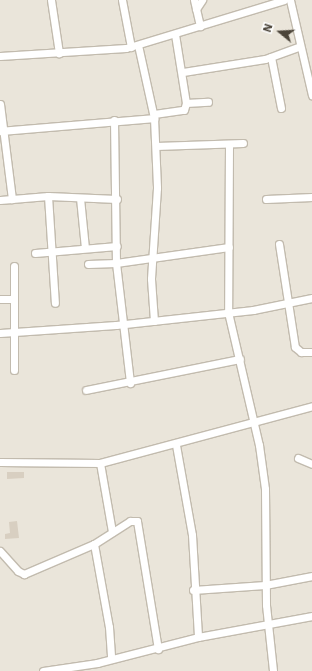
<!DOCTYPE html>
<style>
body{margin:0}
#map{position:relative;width:312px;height:671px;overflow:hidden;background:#f6f3ec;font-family:"Work Sans",sans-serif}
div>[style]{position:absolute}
.residential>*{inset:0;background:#eae5da;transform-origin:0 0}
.building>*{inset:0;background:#d8cfc1}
.roads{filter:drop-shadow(1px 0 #c2bbae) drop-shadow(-1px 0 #c2bbae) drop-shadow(0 1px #c2bbae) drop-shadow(0 -1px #c2bbae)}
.street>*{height:7px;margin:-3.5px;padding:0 3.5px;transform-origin:3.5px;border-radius:3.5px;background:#fff}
span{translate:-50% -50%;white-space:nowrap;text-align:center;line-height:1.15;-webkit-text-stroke:3px #fff;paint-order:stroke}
.north{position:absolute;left:260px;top:12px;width:40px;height:40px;-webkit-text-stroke:3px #fff;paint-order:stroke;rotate:288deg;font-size:11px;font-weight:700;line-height:16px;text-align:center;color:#4b4439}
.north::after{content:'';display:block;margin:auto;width:14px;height:18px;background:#4b4439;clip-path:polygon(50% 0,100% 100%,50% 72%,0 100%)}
</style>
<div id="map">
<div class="residential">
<i style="left:0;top:0;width:312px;height:671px"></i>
</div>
<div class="building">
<i style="clip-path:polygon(7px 472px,24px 472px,24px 478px,7px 479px)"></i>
<i style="clip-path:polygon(17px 521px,19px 538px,5px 539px,5px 534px,10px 533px,9px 522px)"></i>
</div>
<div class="roads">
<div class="street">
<i style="left:51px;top:0;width:54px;rotate:81.4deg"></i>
<i style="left:122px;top:0;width:48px;rotate:79.2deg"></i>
<i style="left:194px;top:0;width:27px;rotate:77deg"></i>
<i style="left:290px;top:0;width:98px;rotate:77deg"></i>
<i style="left:196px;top:9px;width:11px;rotate:-56deg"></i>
<i style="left:138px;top:45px;width:75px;rotate:77.6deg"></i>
<i style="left:154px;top:118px;width:70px;rotate:87.5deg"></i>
<i style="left:157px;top:188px;width:91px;rotate:93.8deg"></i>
<i style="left:151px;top:279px;width:42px;rotate:85.9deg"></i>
<i style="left:0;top:56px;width:126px;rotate:-3.6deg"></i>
<i style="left:126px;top:48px;width:165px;rotate:-16.9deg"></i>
<i style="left:271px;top:57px;width:52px;rotate:78.9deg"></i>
<i style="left:183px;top:72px;width:83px;rotate:-9deg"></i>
<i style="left:265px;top:59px;width:37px;rotate:-20deg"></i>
<i style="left:186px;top:103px;width:22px;rotate:-3deg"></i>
<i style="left:0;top:104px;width:96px;rotate:82.8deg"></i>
<i style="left:154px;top:114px;width:30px;rotate:-8deg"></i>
<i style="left:184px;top:110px;width:7px;rotate:-74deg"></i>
<i style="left:186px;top:103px;width:70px;rotate:-99.1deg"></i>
<i style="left:114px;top:120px;width:143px;rotate:89.2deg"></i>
<i style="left:116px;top:263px;width:121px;rotate:83.3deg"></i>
<i style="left:0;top:131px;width:155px;rotate:-4.8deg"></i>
<i style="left:229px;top:145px;width:167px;rotate:90.3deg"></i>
<i style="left:228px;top:312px;width:137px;rotate:76.9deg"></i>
<i style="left:259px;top:445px;width:44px;rotate:82.2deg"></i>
<i style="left:265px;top:489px;width:116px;rotate:89.5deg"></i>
<i style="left:266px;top:605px;width:66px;rotate:83.9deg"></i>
<i style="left:156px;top:146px;width:87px;rotate:-2deg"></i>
<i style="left:48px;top:196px;width:107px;rotate:86.3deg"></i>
<i style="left:80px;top:198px;width:50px;rotate:84.3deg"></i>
<i style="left:266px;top:199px;width:46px;rotate:-2.5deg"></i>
<i style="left:0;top:200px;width:48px;rotate:-4.8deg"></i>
<i style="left:48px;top:196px;width:69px;rotate:2.5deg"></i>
<i style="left:279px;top:244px;width:104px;rotate:81.2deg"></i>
<i style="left:295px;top:347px;width:8px;rotate:40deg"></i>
<i style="left:301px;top:352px;width:11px"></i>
<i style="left:35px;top:253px;width:82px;rotate:-4.9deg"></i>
<i style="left:88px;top:264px;width:28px;rotate:-2deg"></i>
<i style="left:116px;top:263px;width:114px;rotate:-8.1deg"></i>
<i style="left:14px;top:266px;width:104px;rotate:90deg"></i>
<i style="left:0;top:299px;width:13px"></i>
<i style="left:0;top:333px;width:116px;rotate:-3.9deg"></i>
<i style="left:116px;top:325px;width:138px;rotate:-6.2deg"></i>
<i style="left:253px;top:310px;width:60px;rotate:-11.5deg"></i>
<i style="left:86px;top:390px;width:157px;rotate:-11.4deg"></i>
<i style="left:176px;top:445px;width:91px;rotate:79.9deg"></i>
<i style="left:192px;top:535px;width:102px;rotate:86.6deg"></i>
<i style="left:298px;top:458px;width:15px;rotate:23deg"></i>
<i style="left:0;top:462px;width:100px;rotate:0.6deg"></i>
<i style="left:100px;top:463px;width:220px;rotate:-15deg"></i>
<i style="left:100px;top:463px;width:70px;rotate:80.1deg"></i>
<i style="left:94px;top:544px;width:84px;rotate:79.8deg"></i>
<i style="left:109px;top:627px;width:32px;rotate:86deg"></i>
<i style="left:0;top:551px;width:27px;rotate:48deg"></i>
<i style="left:18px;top:571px;width:7px;rotate:27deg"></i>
<i style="left:24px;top:574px;width:76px;rotate:-23.2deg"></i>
<i style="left:94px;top:544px;width:43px;rotate:-32.6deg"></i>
<i style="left:130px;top:521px;width:7px"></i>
<i style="left:137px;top:521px;width:130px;rotate:80.7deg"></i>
<i style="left:193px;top:590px;width:72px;rotate:-4deg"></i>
<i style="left:265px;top:585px;width:48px;rotate:-10.8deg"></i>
<i style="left:43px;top:671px;width:55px;rotate:-8.4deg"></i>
<i style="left:97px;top:663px;width:104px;rotate:-14.4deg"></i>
<i style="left:198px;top:637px;width:116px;rotate:-10.4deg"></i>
</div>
</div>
<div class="north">N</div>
</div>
